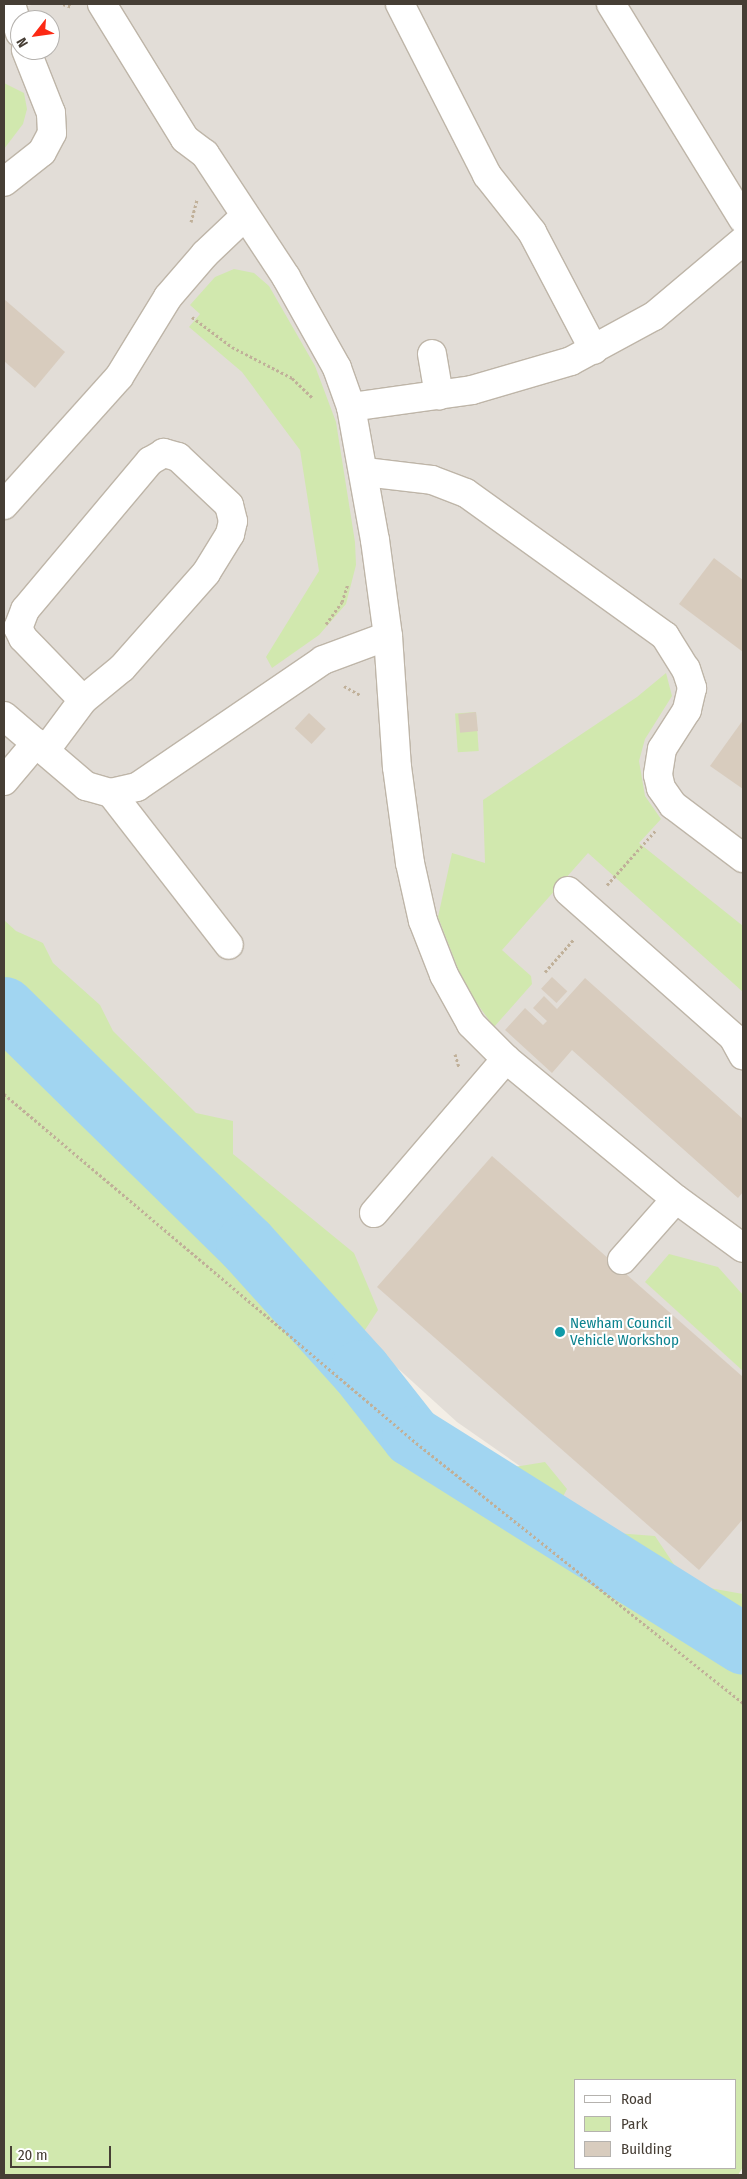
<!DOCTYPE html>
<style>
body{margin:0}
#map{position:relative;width:747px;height:2179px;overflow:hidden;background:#f3eee6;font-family:"Fira Sans Condensed",sans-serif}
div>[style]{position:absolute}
.industrial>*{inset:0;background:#e2ddd7}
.green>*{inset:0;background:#d1e8ae;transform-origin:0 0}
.river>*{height:61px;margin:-30.5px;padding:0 30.5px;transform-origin:30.5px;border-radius:30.5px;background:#a1d5f1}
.building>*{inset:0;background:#d8ccbe;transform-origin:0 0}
.path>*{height:3px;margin-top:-1.5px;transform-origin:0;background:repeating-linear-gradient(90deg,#c0b099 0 2.5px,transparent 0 5px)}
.roads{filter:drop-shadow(1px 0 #beb5a8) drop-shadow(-1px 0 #beb5a8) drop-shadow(0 1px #beb5a8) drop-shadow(0 -1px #beb5a8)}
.minor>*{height:28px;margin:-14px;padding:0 14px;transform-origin:14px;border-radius:14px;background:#fff}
.dots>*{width:14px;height:14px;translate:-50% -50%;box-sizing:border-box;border:2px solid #fff;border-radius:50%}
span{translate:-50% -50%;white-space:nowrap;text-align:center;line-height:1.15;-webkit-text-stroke:4px #fff;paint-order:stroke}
.culture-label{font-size:15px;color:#0d838f}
.left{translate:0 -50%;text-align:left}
.frame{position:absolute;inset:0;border:5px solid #463e35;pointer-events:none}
.legend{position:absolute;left:574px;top:2079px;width:162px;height:90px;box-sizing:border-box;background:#fff;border:1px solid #b5b2ae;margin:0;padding:6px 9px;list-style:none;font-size:15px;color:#463e35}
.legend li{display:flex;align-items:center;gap:10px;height:25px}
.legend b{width:25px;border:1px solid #b5b2ae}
.north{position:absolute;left:10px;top:10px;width:50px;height:50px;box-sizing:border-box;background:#fff;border:1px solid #b5b2ae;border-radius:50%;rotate:240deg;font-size:14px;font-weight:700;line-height:20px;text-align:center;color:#463e35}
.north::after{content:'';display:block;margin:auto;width:18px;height:22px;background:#fc2914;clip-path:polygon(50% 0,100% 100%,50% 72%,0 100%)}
.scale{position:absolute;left:10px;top:2146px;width:101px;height:22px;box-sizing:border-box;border:2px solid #463e35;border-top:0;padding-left:6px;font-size:15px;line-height:18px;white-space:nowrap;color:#463e35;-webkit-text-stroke:4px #fff;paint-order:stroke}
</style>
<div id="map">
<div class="industrial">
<i style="clip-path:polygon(evenodd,35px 4px,743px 4px,743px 1622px,457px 1422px,4px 1011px,4px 13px,35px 4px,20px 20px,50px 20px,50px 50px,20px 50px,20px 20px)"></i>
</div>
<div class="green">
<i style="clip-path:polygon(4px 83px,24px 93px,27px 109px,23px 124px,4px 149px)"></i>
<i style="clip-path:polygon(234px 269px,254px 273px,269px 286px,315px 366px,336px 422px,355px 542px,356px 565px,346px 604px,319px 635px,272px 668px,266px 657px,319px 571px,300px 450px,242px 372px,189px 327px,200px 314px,190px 305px,215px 277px)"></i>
<i style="clip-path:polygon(666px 673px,672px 696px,645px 739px,639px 761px,645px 796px,661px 819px,639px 843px,743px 926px,743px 992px,588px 853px,502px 950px,531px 976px,532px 984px,494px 1027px,465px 987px,438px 917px,452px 853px,485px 863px,483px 800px,637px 697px)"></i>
<i style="left:476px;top:712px;width:39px;height:21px;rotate:86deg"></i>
<i style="clip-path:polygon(evenodd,4px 920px,16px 931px,43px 943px,53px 963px,100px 1005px,113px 1031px,196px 1113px,233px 1121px,233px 1154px,354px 1253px,378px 1310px,361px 1336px,403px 1397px,495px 1470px,545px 1462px,567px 1489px,557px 1508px,602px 1532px,655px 1536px,687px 1584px,743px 1594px,743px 2167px,738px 2175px,4px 2175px,4px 920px,736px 2080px,736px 2168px,576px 2168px,576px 2080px,736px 2080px)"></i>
<i style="clip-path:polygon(669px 1254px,718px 1267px,743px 1295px,743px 1371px,645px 1282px)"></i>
</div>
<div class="river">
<i style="left:4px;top:1007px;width:339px;rotate:44.4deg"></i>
<i style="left:246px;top:1244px;width:170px;rotate:47.9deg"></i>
<i style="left:360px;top:1370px;width:84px;rotate:51.8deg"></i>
<i style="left:412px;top:1436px;width:391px;rotate:32.1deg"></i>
</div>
<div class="building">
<i style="clip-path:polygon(4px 299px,65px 352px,35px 388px,4px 361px)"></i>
<i style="clip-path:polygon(714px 558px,743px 580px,743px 652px,679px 604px)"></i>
<i style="left:476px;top:712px;width:19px;height:18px;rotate:84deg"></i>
<i style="left:309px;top:713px;width:23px;height:21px;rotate:43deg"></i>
<i style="clip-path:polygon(743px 720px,743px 789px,710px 766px)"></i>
<i style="left:552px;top:977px;width:21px;height:16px;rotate:43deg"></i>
<i style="clip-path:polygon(585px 978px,743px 1119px,743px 1192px,738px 1198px,572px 1050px,552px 1073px,505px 1030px,525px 1008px,543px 1025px,547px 1021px,533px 1008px,544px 996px,557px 1009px)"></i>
<i style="clip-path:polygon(492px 1156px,743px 1377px,743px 1519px,699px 1570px,377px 1287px)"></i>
</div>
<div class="path">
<i style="left:63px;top:4px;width:9px;rotate:18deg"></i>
<i style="left:191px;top:222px;width:24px;rotate:-75deg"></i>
<i style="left:192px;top:317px;width:50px;rotate:36.9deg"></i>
<i style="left:232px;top:347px;width:68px;rotate:27.3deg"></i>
<i style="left:292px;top:378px;width:29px;rotate:44deg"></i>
<i style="left:326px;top:624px;width:27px;rotate:-54deg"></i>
<i style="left:342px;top:602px;width:19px;rotate:-72deg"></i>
<i style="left:344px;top:686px;width:18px;rotate:29deg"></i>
<i style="left:607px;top:885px;width:74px;rotate:-48.3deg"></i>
<i style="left:545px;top:972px;width:44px;rotate:-48.7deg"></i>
<i style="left:455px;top:1054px;width:14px;rotate:73deg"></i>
<i style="left:4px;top:1094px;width:545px;rotate:40.24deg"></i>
<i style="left:420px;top:1446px;width:413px;rotate:38.5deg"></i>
</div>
<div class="roads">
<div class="minor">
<i style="left:11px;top:4px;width:30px;rotate:73deg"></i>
<i style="left:102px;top:4px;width:158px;rotate:58.4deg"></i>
<i style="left:185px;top:139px;width:25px;rotate:37deg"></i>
<i style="left:205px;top:154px;width:147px;rotate:56.6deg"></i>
<i style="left:286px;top:277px;width:104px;rotate:60.7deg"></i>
<i style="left:337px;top:368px;width:41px;rotate:70.3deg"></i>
<i style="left:351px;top:407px;width:135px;rotate:79.8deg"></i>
<i style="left:375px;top:540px;width:97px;rotate:82.3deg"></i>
<i style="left:388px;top:636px;width:131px;rotate:86.1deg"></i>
<i style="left:397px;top:767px;width:97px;rotate:82.3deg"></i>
<i style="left:410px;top:863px;width:59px;rotate:77.4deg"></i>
<i style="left:423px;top:921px;width:58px;rotate:68.7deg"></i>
<i style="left:444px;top:975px;width:56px;rotate:61.1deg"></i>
<i style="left:471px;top:1024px;width:49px;rotate:45deg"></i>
<i style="left:506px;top:1059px;width:220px;rotate:39.5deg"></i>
<i style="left:676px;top:1199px;width:83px;rotate:36.2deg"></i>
<i style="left:400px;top:4px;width:192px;rotate:63deg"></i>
<i style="left:487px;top:175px;width:73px;rotate:51.7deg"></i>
<i style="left:532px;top:232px;width:133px;rotate:62.3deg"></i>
<i style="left:611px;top:4px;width:252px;rotate:58.5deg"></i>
<i style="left:4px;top:182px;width:48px;rotate:-38.3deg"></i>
<i style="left:42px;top:152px;width:21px;rotate:-62deg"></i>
<i style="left:52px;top:133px;width:20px;rotate:-93deg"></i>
<i style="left:51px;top:113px;width:68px;rotate:-111.6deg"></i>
<i style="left:432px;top:354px;width:42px;rotate:80.3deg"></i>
<i style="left:351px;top:407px;width:122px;rotate:-8deg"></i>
<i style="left:472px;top:390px;width:103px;rotate:-16.3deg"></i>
<i style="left:571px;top:361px;width:94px;rotate:-28.5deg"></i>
<i style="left:654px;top:316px;width:116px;rotate:-40.1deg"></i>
<i style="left:365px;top:472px;width:67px;rotate:6.8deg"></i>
<i style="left:432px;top:480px;width:36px;rotate:21deg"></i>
<i style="left:466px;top:493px;width:245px;rotate:35.7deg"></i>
<i style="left:665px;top:636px;width:39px;rotate:58deg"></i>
<i style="left:686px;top:669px;width:20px;rotate:72deg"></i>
<i style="left:692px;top:688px;width:23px;rotate:103deg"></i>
<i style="left:687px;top:710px;width:46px;rotate:122.7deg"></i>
<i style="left:662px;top:749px;width:26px;rotate:99deg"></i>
<i style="left:658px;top:775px;width:13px;rotate:77deg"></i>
<i style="left:661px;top:788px;width:21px;rotate:55deg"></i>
<i style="left:673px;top:805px;width:88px;rotate:37.1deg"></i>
<i style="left:4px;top:505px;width:172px;rotate:-48.1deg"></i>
<i style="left:119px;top:377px;width:94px;rotate:-58.5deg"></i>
<i style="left:168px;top:297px;width:57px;rotate:-49.3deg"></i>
<i style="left:205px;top:254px;width:55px;rotate:-43.5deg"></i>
<i style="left:4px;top:716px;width:108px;rotate:40.5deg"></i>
<i style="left:86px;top:786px;width:26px;rotate:16deg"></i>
<i style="left:111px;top:793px;width:27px;rotate:-13deg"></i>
<i style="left:137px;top:787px;width:225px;rotate:-34.3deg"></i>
<i style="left:323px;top:660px;width:69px;rotate:-20.3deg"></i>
<i style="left:45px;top:751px;width:64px;rotate:-53.3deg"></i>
<i style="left:83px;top:700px;width:50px;rotate:-39.4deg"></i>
<i style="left:122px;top:668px;width:127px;rotate:-48.5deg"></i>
<i style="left:206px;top:573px;width:46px;rotate:-58.4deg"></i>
<i style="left:230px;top:534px;width:13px;rotate:-77deg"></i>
<i style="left:233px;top:521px;width:16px;rotate:-104deg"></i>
<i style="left:229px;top:505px;width:70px;rotate:-136.7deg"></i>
<i style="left:178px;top:457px;width:15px;rotate:-164deg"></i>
<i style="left:164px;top:453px;width:16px;rotate:150deg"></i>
<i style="left:150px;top:461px;width:194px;rotate:130deg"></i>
<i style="left:25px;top:610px;width:19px;rotate:111deg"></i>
<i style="left:18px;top:628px;width:11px;rotate:63deg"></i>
<i style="left:23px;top:638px;width:86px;rotate:45.9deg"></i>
<i style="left:4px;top:781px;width:50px;rotate:-49.9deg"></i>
<i style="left:111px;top:793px;width:192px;rotate:52.2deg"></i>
<i style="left:568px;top:891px;width:220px;rotate:41.5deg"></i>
<i style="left:733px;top:1037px;width:21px;rotate:61deg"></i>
<i style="left:374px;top:1213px;width:203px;rotate:-49.4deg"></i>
<i style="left:622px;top:1260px;width:81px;rotate:-48.5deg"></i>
</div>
</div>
<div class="dots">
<i style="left:560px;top:1332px;background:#0f9aa8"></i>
</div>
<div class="culture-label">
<span class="left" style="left:570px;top:1332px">Newham Council<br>Vehicle Workshop</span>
</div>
<div class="frame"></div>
<ul class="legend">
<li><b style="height:6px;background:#fff"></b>Road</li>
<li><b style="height:14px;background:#d1e8ae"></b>Park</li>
<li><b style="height:14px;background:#d8ccbe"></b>Building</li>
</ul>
<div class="north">N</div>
<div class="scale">20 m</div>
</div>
